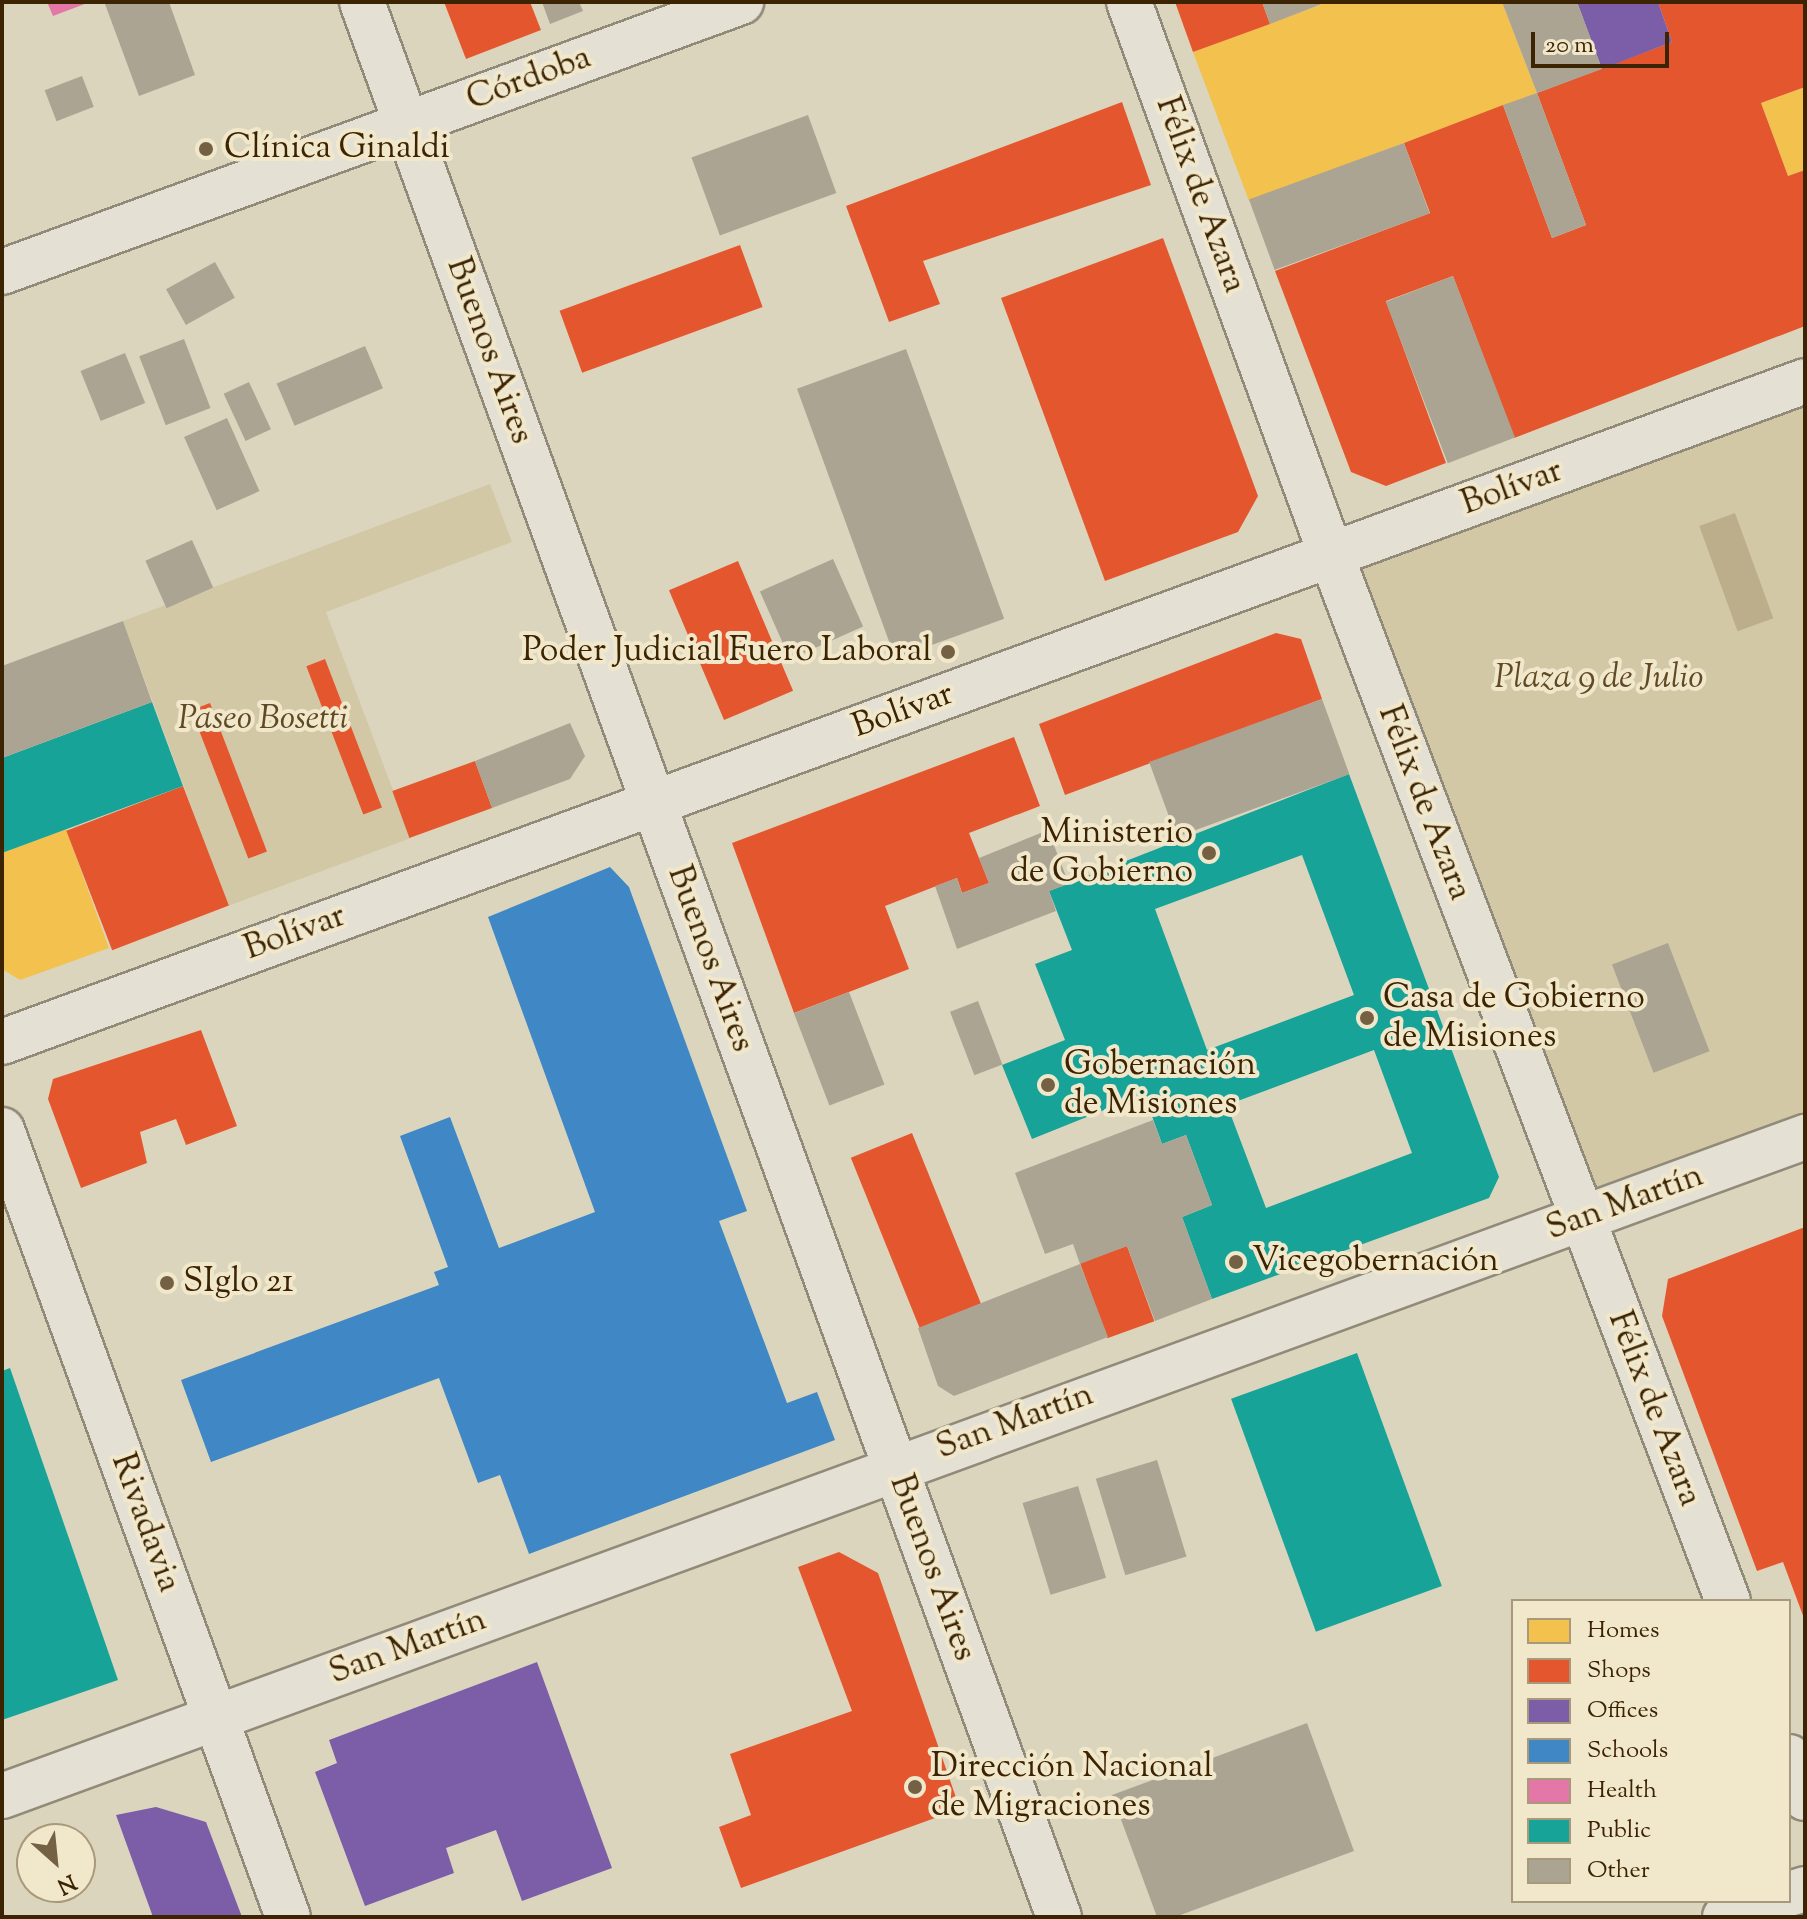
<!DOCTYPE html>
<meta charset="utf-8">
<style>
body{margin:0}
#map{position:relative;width:1807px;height:1919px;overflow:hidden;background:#dcd5bd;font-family:"Sorts Mill Goudy",serif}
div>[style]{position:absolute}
.green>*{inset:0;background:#d3c8a5}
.water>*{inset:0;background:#bcae8b;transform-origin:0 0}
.homes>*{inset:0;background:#f2c14e}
.shops>*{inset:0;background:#e4572e;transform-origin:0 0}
.offices>*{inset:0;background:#7b5ea7}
.schools>*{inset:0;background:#3f88c5}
.health>*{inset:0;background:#e377a8}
.public>*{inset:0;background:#17a398;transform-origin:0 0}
.building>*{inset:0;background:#aba492;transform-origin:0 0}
.roads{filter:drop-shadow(2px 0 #918a79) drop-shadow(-2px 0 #918a79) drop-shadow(0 2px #918a79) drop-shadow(0 -2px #918a79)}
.minor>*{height:44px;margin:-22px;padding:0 22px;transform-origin:22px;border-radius:22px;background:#e4e0d4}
.dots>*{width:22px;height:22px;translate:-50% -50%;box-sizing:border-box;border:4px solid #f1e8cc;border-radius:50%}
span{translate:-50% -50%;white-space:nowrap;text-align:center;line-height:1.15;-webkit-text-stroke:8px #f1e8cc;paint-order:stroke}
.street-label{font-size:34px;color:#3c2302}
.poi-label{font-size:34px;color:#3c2302}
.left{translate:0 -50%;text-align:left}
.right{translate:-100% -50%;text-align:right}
.park-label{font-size:34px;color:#604a26;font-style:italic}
.frame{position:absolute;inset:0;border:4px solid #3c2302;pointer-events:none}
.legend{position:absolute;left:1511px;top:1599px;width:280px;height:304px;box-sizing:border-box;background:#f1e8cc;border:2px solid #a9997b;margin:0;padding:10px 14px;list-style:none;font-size:24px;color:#3c2302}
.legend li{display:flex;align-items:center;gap:16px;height:40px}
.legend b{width:40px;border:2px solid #a9997b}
.north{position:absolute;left:16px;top:1823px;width:80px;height:80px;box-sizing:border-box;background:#f1e8cc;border:2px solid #a9997b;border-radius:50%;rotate:153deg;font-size:22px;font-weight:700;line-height:32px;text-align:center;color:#3c2302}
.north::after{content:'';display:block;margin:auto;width:28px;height:36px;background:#746143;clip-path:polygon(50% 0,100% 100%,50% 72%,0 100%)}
.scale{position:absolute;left:1531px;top:32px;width:138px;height:36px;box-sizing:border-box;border:4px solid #3c2302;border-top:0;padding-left:10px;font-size:24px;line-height:28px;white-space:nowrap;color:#3c2302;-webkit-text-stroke:6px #f1e8cc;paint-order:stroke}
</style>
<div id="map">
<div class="green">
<i style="clip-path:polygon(1805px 383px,1805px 1131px,1580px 1214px,1335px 556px)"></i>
<i style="clip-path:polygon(490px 484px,512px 542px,326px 612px,411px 838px,228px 906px,123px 621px)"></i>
</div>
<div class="water">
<i style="left:1735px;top:513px;width:112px;height:38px;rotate:70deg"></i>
</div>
<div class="homes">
<i style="clip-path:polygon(1328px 2px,1502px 2px,1537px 93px,1249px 201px,1193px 52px)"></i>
<i style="clip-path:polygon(1805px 87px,1805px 170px,1788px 176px,1761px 103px)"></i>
<i style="clip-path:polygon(66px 829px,109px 948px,20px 980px,2px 969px,2px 853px)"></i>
</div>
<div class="shops">
<i style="clip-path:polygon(444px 2px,530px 2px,541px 30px,466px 59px)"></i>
<i style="clip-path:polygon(1175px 2px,1262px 2px,1270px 24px,1193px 52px)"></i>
<i style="clip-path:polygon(1658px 2px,1805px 2px,1805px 87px,1761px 103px,1788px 176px,1805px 170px,1805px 326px,1514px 438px,1453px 276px,1386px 301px,1446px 463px,1386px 486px,1351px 472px,1275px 271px,1430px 213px,1404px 143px,1503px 105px,1552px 238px,1586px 225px,1537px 93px,1672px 42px)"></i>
<i style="clip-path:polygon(1122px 102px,1151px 185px,923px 261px,940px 304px,889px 322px,846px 206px)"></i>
<i style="clip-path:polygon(1163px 238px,1258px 496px,1238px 532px,1105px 581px,1001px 298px)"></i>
<i style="left:740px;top:245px;width:66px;height:192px;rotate:70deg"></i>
<i style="left:738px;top:561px;width:141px;height:75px;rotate:67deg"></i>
<i style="clip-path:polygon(1276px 633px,1301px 639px,1322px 699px,1065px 795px,1039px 724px)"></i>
<i style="left:325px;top:659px;width:159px;height:20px;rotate:69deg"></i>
<i style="left:210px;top:703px;width:159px;height:20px;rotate:69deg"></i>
<i style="clip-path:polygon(1014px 737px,1040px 806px,969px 833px,989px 883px,962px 893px,957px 878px,885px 906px,909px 969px,794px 1013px,732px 843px)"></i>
<i style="left:475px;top:761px;width:50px;height:88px;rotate:70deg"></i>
<i style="left:183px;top:786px;width:128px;height:125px;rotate:69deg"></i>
<i style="clip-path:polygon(201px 1030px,237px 1126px,186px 1145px,176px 1119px,140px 1132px,147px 1163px,81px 1188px,48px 1099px,53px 1079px)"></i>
<i style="left:912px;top:1133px;width:184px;height:66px;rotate:68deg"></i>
<i style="clip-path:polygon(1805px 1227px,1805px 1621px,1783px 1562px,1757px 1571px,1662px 1316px,1668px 1279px)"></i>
<i style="left:1127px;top:1246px;width:80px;height:50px;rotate:70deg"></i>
<i style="clip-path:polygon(839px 1552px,878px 1573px,960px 1809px,741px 1888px,719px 1827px,751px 1815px,730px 1754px,852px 1711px,798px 1567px)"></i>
</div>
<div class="offices">
<i style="clip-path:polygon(1577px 2px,1658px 2px,1672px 42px,1602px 69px)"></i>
<i style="clip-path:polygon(537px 1662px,612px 1868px,522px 1901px,496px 1830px,446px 1848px,454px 1873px,365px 1906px,315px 1772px,337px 1763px,329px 1740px)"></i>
<i style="clip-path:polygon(156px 1807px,206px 1822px,242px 1917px,153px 1917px,116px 1815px)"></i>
</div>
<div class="schools">
<i style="clip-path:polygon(610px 867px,629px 887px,747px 1211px,719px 1221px,787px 1403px,817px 1392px,835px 1440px,529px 1554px,500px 1475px,478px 1483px,439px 1378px,211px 1462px,181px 1380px,439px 1285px,434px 1272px,448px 1267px,400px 1136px,450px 1117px,499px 1248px,595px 1212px,488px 917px)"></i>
</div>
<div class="health">
<i style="clip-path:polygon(47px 2px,90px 2px,53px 16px)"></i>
</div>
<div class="public">
<i style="clip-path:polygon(152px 702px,183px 786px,2px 853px,2px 758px)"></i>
<i style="clip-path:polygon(evenodd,1349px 774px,1499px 1177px,1489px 1198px,1212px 1299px,1182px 1217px,1212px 1205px,1186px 1135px,1162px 1144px,1144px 1094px,1032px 1139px,1002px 1065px,1065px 1040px,1035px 964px,1072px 950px,1049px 891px,1349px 774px,1302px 855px,1354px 995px,1207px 1050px,1155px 909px,1302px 855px,1349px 774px,1374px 1050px,1412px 1153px,1266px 1208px,1227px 1105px,1374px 1050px)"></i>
<i style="left:1357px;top:1353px;width:248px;height:134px;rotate:70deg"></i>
<i style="clip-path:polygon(10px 1368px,118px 1680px,2px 1720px,2px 1371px)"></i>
</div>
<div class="building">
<i style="clip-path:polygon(169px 2px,195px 75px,139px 96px,105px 4px)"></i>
<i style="clip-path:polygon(542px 2px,579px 2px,583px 11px,550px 24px)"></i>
<i style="clip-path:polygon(1262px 2px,1327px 2px,1270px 24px)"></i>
<i style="clip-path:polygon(1502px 2px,1577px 2px,1602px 69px,1537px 93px,1586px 225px,1552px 238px,1503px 105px,1537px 93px)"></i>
<i style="left:82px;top:76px;width:33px;height:40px;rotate:69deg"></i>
<i style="left:808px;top:115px;width:83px;height:124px;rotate:70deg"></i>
<i style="left:1404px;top:143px;width:75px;height:165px;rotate:70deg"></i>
<i style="left:215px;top:262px;width:41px;height:56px;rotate:61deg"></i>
<i style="left:1453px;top:276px;width:173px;height:72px;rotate:69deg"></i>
<i style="left:184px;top:339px;width:74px;height:48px;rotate:69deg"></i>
<i style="left:365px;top:346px;width:46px;height:96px;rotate:67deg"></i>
<i style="left:906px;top:349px;width:287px;height:116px;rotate:70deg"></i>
<i style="left:125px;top:353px;width:54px;height:48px;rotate:68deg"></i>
<i style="left:249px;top:382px;width:52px;height:28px;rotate:65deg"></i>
<i style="left:227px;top:418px;width:80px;height:47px;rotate:66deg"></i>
<i style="left:192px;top:540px;width:52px;height:51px;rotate:66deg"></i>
<i style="left:833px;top:559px;width:74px;height:80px;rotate:66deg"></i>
<i style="clip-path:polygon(123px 621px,152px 702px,2px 758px,2px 666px)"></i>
<i style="left:1322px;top:699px;width:80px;height:184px;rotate:70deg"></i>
<i style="clip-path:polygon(570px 723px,585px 756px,570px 779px,492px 808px,475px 761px)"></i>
<i style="clip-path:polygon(1048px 830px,1069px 884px,1049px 891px,1056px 911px,957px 949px,935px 886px,957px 878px,962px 893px,989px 883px,979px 858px)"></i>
<i style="left:1668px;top:943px;width:116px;height:60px;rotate:69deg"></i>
<i style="left:849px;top:992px;width:99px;height:59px;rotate:69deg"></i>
<i style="left:978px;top:1001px;width:68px;height:30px;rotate:69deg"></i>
<i style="clip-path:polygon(1153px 1120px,1162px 1144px,1186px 1135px,1212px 1205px,1182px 1217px,1212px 1299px,1155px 1321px,1127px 1246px,1080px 1264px,1073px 1244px,1045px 1254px,1015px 1173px)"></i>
<i style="clip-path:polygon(1080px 1264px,1108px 1337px,954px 1396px,938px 1386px,918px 1328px)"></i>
<i style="left:1157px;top:1460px;width:101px;height:64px;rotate:73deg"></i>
<i style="left:1078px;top:1486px;width:96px;height:58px;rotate:73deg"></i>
<i style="clip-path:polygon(1307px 1723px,1354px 1851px,1175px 1917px,1157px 1917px,1112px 1795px)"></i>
</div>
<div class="roads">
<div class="minor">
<i style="left:362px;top:2px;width:2038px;rotate:70deg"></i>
<i style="left:1129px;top:2px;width:589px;rotate:69.93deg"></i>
<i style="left:1331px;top:555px;width:1119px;rotate:69.22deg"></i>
<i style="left:2px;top:272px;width:787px;rotate:-20.07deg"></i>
<i style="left:2px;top:1042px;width:1920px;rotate:-20.13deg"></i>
<i style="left:2px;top:1130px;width:837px;rotate:70.03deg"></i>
<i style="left:1789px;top:1757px;width:44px;rotate:68.7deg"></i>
<i style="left:2px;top:1796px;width:1920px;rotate:-20.08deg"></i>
<i style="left:1789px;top:1894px;width:17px;rotate:-17deg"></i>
<i style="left:1725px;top:1917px;width:48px;rotate:-19.6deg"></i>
</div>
</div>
<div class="dots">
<i style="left:206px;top:149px;background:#746143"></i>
<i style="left:948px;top:652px;background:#746143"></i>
<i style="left:1209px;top:853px;background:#746143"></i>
<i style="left:1367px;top:1018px;background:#746143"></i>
<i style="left:1048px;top:1085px;background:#746143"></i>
<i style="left:1236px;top:1262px;background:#746143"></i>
<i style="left:167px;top:1283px;background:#746143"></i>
<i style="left:915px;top:1787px;background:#746143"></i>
</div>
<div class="street-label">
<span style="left:529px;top:79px;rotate:-20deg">Córdoba</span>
<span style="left:1200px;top:195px;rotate:70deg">Félix de Azara</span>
<span style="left:489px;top:351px;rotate:70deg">Buenos Aires</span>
<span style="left:1512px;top:488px;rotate:-20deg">Bolívar</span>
<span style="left:903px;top:711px;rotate:-20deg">Bolívar</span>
<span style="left:1424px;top:803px;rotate:69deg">Félix de Azara</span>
<span style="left:295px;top:933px;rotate:-20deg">Bolívar</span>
<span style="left:710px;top:959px;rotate:70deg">Buenos Aires</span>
<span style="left:1625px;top:1203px;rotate:-20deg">San Martín</span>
<span style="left:1654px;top:1409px;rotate:69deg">Félix de Azara</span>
<span style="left:1015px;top:1422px;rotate:-20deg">San Martín</span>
<span style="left:145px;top:1523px;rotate:70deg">Rivadavia</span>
<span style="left:932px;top:1568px;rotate:70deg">Buenos Aires</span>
<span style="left:408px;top:1647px;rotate:-20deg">San Martín</span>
</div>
<div class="poi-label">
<span class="left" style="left:224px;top:149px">Clínica Ginaldi</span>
<span class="right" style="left:932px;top:652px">Poder Judicial Fuero Laboral</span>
<span class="right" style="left:1193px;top:853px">Ministerio<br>de Gobierno</span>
<span class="left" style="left:1383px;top:1018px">Casa de Gobierno<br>de Misiones</span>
<span class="left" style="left:1064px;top:1085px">Gobernación<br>de Misiones</span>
<span class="left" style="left:1252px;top:1262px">Vicegobernación</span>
<span class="left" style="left:183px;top:1283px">SIglo 21</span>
<span class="left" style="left:931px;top:1787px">Dirección Nacional<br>de Migraciones</span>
</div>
<div class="park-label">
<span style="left:1599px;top:679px">Plaza 9 de Julio</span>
<span style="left:263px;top:720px">Paseo Bosetti</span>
</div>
<div class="frame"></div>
<ul class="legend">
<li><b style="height:22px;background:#f2c14e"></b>Homes</li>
<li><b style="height:22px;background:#e4572e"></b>Shops</li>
<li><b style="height:22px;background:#7b5ea7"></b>Offices</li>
<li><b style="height:22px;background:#3f88c5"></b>Schools</li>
<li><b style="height:22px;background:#e377a8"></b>Health</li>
<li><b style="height:22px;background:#17a398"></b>Public</li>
<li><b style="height:22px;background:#aba492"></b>Other</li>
</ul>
<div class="north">N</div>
<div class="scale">20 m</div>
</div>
